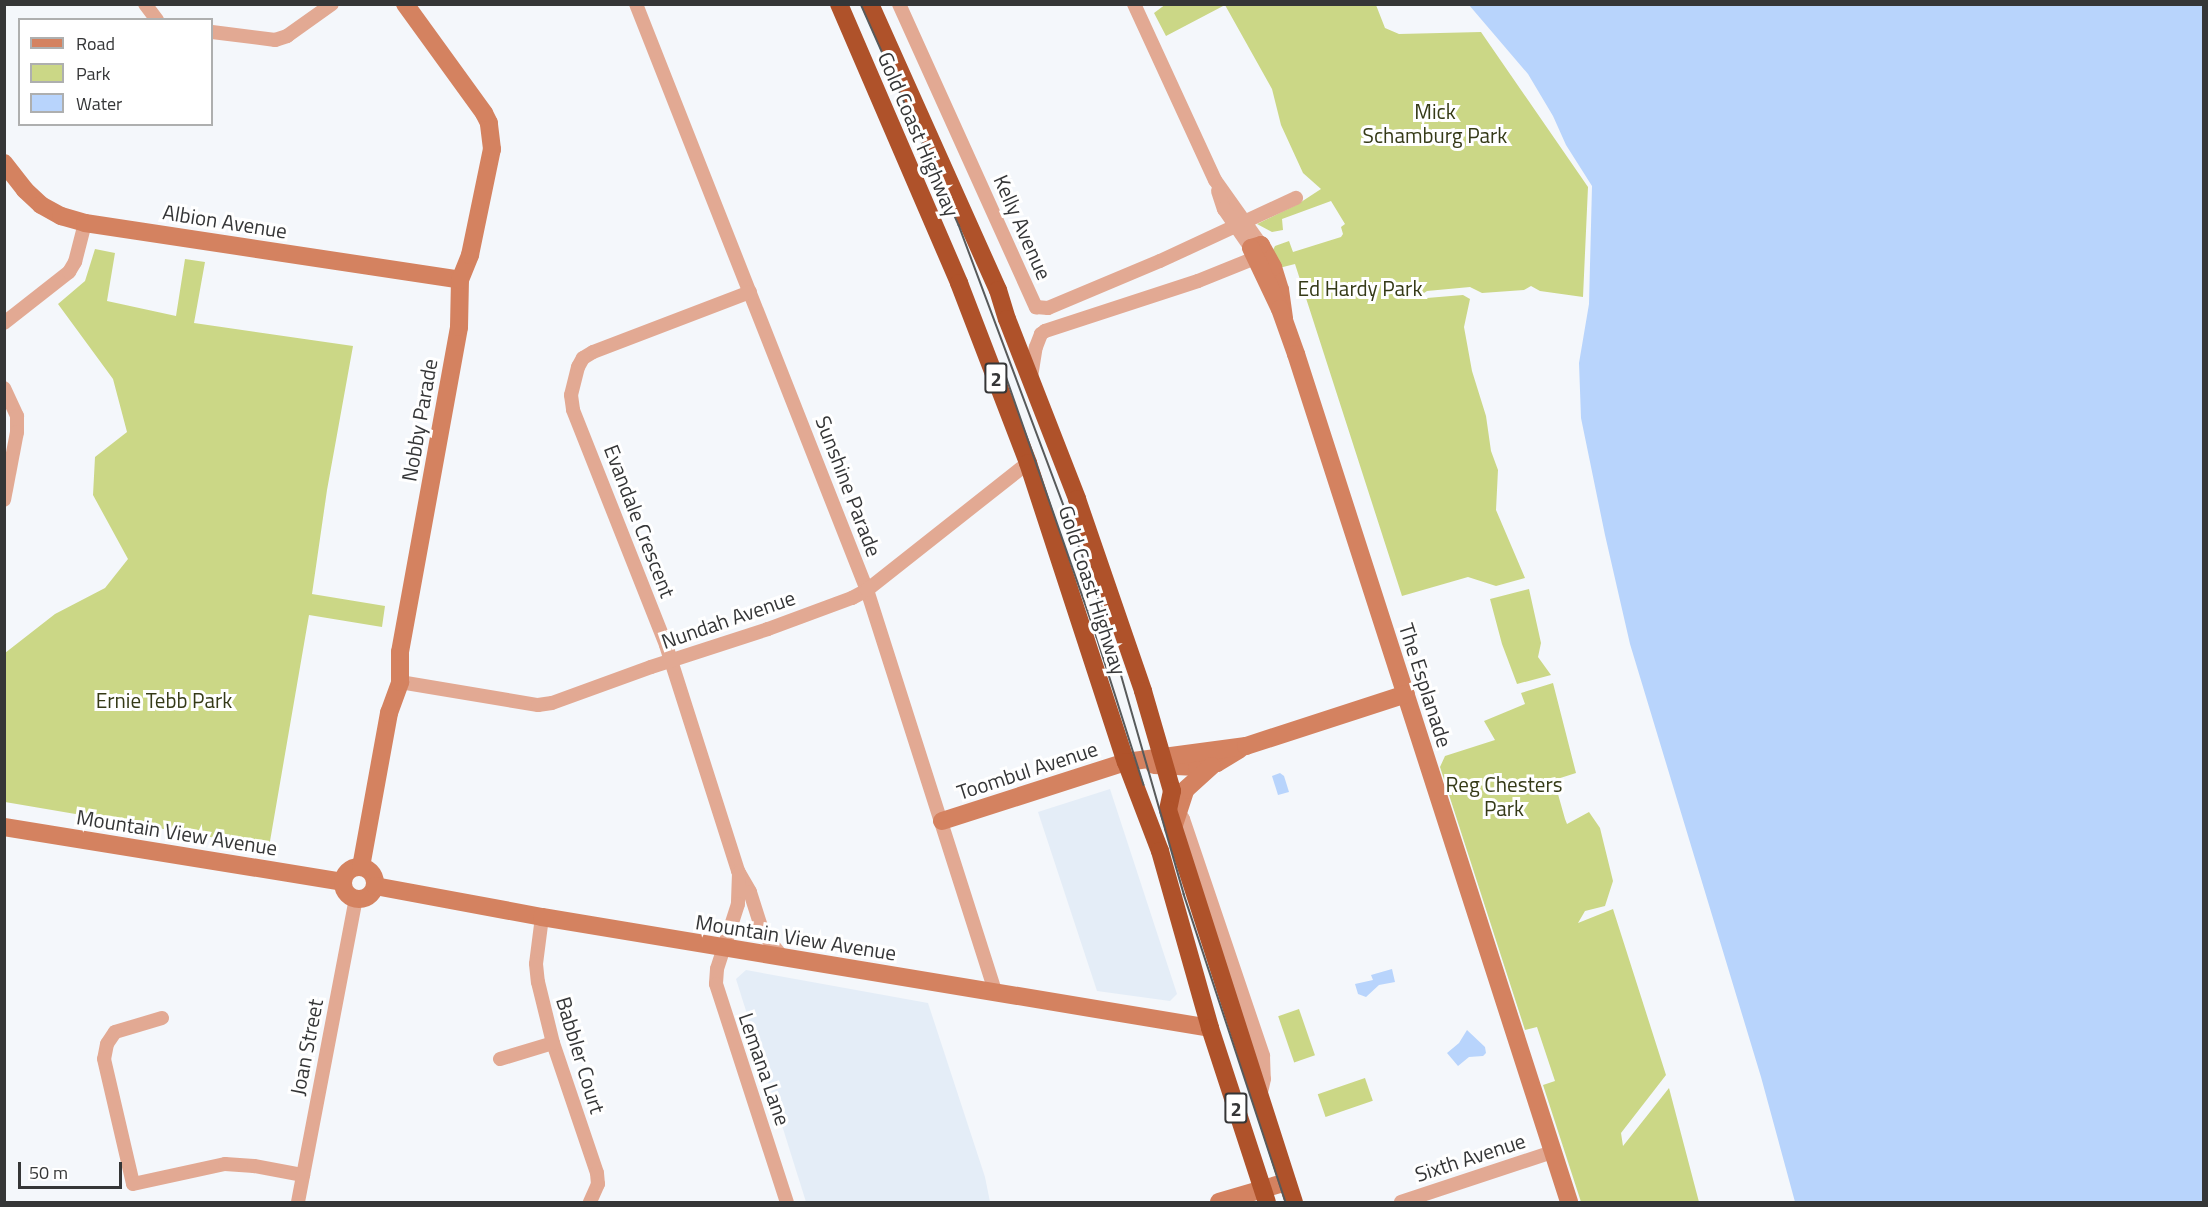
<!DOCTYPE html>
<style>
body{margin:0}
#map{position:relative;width:2208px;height:1207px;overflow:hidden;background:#f4f7fb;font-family:"Titillium Web",sans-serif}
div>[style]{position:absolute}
.built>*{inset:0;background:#e4edf7}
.green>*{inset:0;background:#cbd786;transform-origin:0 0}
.water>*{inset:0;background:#b8d4fc}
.street>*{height:14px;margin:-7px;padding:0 7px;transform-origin:7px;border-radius:7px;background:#e2a993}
.secondary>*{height:18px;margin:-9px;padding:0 9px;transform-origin:9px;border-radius:9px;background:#d48260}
.secondary>.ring{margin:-9px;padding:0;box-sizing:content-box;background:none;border:18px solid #d48260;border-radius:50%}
.highway>*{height:18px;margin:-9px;padding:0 9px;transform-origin:9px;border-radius:9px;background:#af522a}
.tram>*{height:1.5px;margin:-0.75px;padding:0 0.75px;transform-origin:0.75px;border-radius:0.75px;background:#585a5b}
span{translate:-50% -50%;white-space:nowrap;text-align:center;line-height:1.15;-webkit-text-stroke:6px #fff;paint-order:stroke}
.shield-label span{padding:2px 4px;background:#fff;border:2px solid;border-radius:4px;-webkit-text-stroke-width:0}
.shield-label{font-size:20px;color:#353637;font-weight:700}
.park-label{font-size:21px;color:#353a17}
.street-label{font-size:21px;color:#353637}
.frame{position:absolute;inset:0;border:6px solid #353637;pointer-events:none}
.legend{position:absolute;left:18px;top:18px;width:195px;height:108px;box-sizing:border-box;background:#fff;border:2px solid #aeafaf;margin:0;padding:8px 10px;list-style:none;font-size:18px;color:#353637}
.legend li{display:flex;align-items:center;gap:12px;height:30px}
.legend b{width:30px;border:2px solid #aeafaf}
.scale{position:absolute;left:18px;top:1162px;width:104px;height:27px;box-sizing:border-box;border:3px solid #353637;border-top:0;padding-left:8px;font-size:18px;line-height:21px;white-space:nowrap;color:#353637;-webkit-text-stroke:4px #fff;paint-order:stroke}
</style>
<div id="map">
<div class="built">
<i style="clip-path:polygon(1110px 789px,1177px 994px,1170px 1001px,1097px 991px,1038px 812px)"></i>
<i style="clip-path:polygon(746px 970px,928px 1003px,985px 1177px,990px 1202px,806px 1202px,736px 979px)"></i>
</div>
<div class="green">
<i style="clip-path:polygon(1166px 4px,1376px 5px,1385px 28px,1399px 34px,1481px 32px,1588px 187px,1583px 297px,1540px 291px,1531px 286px,1524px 290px,1482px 293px,1470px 287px,1427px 291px,1415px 299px,1463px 295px,1470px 299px,1464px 327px,1472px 371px,1486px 416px,1491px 451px,1498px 470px,1496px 510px,1525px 578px,1496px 586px,1468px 577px,1402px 596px,1295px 264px,1279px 268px,1273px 250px,1275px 246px,1289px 241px,1293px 252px,1341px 237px,1343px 234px,1341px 227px,1345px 224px,1331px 201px,1282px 219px,1283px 230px,1272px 232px,1257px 224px,1298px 204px,1321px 189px,1303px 173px,1281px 125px,1272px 89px,1225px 5px,1166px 36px,1154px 13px)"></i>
<i style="clip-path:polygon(95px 249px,115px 253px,107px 301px,176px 316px,185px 259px,205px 262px,194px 323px,353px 346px,327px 490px,312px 594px,385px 606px,382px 627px,309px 615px,269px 847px,5px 802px,5px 653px,55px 614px,105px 588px,128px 559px,93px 495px,95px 457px,127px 432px,113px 379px,58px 304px,85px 281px)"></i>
<i style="clip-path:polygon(1529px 589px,1541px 643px,1538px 657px,1551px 675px,1517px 684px,1502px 644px,1490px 599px)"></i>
<i style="clip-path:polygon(1553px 683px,1576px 773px,1554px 780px,1565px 819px,1567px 824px,1589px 812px,1600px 828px,1613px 881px,1605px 906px,1585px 911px,1578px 923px,1613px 909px,1666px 1075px,1621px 1133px,1623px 1146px,1669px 1088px,1699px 1202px,1581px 1202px,1543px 1085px,1555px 1081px,1537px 1027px,1525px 1030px,1440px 767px,1445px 756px,1495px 740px,1484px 721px,1525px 704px,1521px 693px)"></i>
<i style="left:1299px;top:1009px;width:49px;height:22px;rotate:71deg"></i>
<i style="left:1365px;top:1078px;width:24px;height:50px;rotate:71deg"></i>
</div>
<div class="water">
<i style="clip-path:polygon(1469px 5px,2203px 5px,2203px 1202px,1795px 1202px,1761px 1077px,1630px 644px,1605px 535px,1581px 418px,1579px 363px,1589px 304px,1592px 186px,1566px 145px,1553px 116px,1528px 74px)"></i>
<i style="clip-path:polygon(1280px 773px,1284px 776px,1289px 792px,1278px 795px,1272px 776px)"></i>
<i style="clip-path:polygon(1392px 969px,1395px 982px,1379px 985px,1366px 997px,1358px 994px,1355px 984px,1373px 980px,1371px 975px)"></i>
<i style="clip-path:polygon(1467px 1030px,1485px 1047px,1486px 1053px,1483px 1056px,1469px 1057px,1458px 1066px,1447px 1053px,1459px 1043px)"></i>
</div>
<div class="street">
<i style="left:145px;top:4px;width:20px;rotate:53deg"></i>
<i style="left:636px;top:4px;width:630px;rotate:68.49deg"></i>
<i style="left:867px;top:590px;width:423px;rotate:72.3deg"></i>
<i style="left:899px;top:4px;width:333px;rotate:65.7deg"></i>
<i style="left:1036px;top:307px;width:12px;rotate:5deg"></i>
<i style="left:1048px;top:308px;width:121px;rotate:-22.8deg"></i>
<i style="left:1160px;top:261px;width:150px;rotate:-24.9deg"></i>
<i style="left:1134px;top:4px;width:194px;rotate:65.3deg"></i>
<i style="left:1215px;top:180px;width:80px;rotate:54.7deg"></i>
<i style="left:212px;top:32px;width:64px;rotate:7.2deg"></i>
<i style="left:275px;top:40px;width:13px;rotate:-18deg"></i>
<i style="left:287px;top:36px;width:55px;rotate:-35.4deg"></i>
<i style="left:1218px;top:191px;width:19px;rotate:72deg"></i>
<i style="left:1224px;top:209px;width:47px;rotate:55.3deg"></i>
<i style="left:750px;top:292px;width:168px;rotate:159.1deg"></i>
<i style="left:593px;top:352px;width:12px;rotate:149deg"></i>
<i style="left:583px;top:358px;width:10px;rotate:119deg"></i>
<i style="left:578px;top:367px;width:29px;rotate:104deg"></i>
<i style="left:571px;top:395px;width:15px;rotate:82deg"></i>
<i style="left:573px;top:410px;width:253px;rotate:68.4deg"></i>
<i style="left:666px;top:645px;width:237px;rotate:72.3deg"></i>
<i style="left:738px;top:871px;width:24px;rotate:60deg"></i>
<i style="left:750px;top:892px;width:43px;rotate:72.4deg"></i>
<i style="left:763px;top:933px;width:32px;rotate:51deg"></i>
<i style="left:4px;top:323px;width:83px;rotate:-38.1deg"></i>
<i style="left:69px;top:272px;width:12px;rotate:-59deg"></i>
<i style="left:75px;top:262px;width:40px;rotate:-75.6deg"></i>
<i style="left:1031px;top:377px;width:30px;rotate:-81deg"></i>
<i style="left:1036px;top:347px;width:14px;rotate:-69deg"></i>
<i style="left:1041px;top:334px;width:5px;rotate:-37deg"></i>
<i style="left:1045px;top:331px;width:161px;rotate:-18.1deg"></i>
<i style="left:1198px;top:281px;width:61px;rotate:-22deg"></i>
<i style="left:4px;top:388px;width:31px;rotate:65deg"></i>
<i style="left:17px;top:416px;width:16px;rotate:90deg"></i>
<i style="left:17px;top:432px;width:69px;rotate:100.8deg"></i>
<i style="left:400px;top:682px;width:140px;rotate:9.5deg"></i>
<i style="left:538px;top:705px;width:14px;rotate:-8deg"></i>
<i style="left:552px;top:703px;width:105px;rotate:-20deg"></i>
<i style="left:651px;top:667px;width:123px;rotate:-18deg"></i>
<i style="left:768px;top:629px;width:90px;rotate:-20.3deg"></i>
<i style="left:852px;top:598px;width:17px;rotate:-28deg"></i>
<i style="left:867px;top:590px;width:205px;rotate:-38.3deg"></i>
<i style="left:1171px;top:811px;width:8px;rotate:14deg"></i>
<i style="left:1179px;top:813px;width:7px;rotate:56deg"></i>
<i style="left:1183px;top:819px;width:250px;rotate:71.3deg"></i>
<i style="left:1263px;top:1056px;width:23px;rotate:88deg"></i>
<i style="left:1264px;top:1079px;width:17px;rotate:103deg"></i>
<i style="left:739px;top:873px;width:31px;rotate:92deg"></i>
<i style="left:738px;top:904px;width:68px;rotate:107.9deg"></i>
<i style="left:717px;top:969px;width:15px;rotate:94deg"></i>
<i style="left:716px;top:984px;width:229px;rotate:72deg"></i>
<i style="left:542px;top:917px;width:47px;rotate:97.3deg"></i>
<i style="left:536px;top:964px;width:18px;rotate:84deg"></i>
<i style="left:538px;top:982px;width:63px;rotate:76.2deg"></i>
<i style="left:553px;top:1043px;width:137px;rotate:71.3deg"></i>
<i style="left:597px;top:1173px;width:11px;rotate:85deg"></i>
<i style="left:598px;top:1184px;width:20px;rotate:114deg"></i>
<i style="left:162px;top:1018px;width:49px;rotate:163.4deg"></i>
<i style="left:115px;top:1032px;width:14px;rotate:124deg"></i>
<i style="left:107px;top:1044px;width:15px;rotate:101deg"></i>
<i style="left:104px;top:1059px;width:128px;rotate:76.9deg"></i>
<i style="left:133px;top:1184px;width:94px;rotate:-12.3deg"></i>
<i style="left:225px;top:1164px;width:29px;rotate:4deg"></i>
<i style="left:254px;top:1166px;width:50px;rotate:10.4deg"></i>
<i style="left:500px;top:1059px;width:55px;rotate:-16.8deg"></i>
<i style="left:298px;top:1202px;width:309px;rotate:-79.2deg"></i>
<i style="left:1401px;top:1202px;width:159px;rotate:-18.3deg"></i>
</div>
<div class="secondary">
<i style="left:4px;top:163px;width:34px;rotate:52deg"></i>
<i style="left:25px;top:190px;width:22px;rotate:43deg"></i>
<i style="left:41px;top:205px;width:23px;rotate:29deg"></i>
<i style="left:61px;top:216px;width:25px;rotate:16deg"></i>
<i style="left:85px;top:223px;width:379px;rotate:8.6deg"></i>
<i style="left:1284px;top:318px;width:28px;rotate:-98deg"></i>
<i style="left:1280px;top:290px;width:24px;rotate:-107deg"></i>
<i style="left:1273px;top:267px;width:25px;rotate:-119deg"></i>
<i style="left:1261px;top:245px;width:10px;rotate:163deg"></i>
<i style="left:1251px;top:248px;width:68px;rotate:64.6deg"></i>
<i style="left:1280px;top:309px;width:48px;rotate:70.4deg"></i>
<i style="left:1296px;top:354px;width:891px;rotate:72.15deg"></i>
<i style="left:1154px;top:765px;width:43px;rotate:2.7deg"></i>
<i style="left:1197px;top:767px;width:20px;rotate:-11deg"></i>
<i style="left:1217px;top:763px;width:26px;rotate:-31deg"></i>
<i style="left:942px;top:821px;width:193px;rotate:-17.8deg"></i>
<i style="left:1126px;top:762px;width:121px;rotate:-7.6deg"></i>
<i style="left:1246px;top:746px;width:168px;rotate:-18deg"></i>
<i style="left:4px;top:827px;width:343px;rotate:9.2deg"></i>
<i style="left:1173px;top:828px;width:40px;rotate:-72deg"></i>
<i style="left:1185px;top:790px;width:36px;rotate:-42deg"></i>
<i class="ring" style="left:343px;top:867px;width:14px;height:14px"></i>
<i style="left:361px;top:867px;width:157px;rotate:-79.7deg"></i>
<i style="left:389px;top:713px;width:33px;rotate:-70deg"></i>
<i style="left:400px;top:682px;width:30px;rotate:-90deg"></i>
<i style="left:400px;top:652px;width:330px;rotate:-79.7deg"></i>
<i style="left:459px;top:327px;width:47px;rotate:-88.8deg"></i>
<i style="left:460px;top:280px;width:27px;rotate:-68deg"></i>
<i style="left:470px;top:255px;width:108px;rotate:-78.3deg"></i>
<i style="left:492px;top:149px;width:26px;rotate:-97deg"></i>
<i style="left:489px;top:123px;width:11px;rotate:-117deg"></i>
<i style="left:484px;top:113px;width:135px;rotate:-125.9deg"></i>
<i style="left:375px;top:886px;width:170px;rotate:10.5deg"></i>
<i style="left:542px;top:917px;width:677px;rotate:9.43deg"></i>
<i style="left:1219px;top:1202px;width:71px;rotate:-16.4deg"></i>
</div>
<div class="highway">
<i style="left:839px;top:4px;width:304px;rotate:66.7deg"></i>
<i style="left:959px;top:283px;width:193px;rotate:69deg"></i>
<i style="left:1028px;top:463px;width:315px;rotate:71.9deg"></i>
<i style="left:1126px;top:762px;width:95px;rotate:69.1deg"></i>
<i style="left:1160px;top:851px;width:184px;rotate:74.2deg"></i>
<i style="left:1210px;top:1028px;width:183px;rotate:71.9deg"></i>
<i style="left:870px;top:4px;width:313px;rotate:65.9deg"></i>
<i style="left:998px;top:290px;width:30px;rotate:73deg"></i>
<i style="left:1007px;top:319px;width:193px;rotate:68.7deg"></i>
<i style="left:1077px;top:499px;width:203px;rotate:71deg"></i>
<i style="left:1143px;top:691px;width:104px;rotate:73.8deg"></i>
<i style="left:1172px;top:791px;width:19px;rotate:102deg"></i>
<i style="left:1168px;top:810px;width:412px;rotate:72.2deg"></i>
</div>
<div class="tram">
<i style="left:861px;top:4px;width:242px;rotate:66.1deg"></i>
<i style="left:959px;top:225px;width:405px;rotate:69.5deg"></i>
<i style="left:1101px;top:604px;width:302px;rotate:74deg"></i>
<i style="left:1184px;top:894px;width:324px;rotate:71.7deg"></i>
<i style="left:1005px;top:373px;width:280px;rotate:70.8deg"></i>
<i style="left:1097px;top:637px;width:155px;rotate:72.4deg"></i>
</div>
<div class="shield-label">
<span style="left:996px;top:378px">2</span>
<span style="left:1236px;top:1108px">2</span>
</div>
<div class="park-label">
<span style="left:1435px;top:123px">Mick<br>Schamburg Park</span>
<span style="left:1360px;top:288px">Ed Hardy Park</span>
<span style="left:164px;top:700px">Ernie Tebb Park</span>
<span style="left:1504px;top:796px">Reg Chesters<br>Park</span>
</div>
<div class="street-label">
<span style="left:919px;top:134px;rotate:67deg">Gold Coast Highway</span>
<span style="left:225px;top:221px;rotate:9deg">Albion Avenue</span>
<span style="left:1023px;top:227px;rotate:66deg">Kelly Avenue</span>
<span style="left:419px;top:420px;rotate:-80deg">Nobby Parade</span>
<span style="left:849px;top:486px;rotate:69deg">Sunshine Parade</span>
<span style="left:640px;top:521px;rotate:69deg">Evandale Crescent</span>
<span style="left:1093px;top:590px;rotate:72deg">Gold Coast Highway</span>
<span style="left:728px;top:619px;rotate:-19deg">Nundah Avenue</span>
<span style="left:1426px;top:685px;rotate:72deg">The Esplanade</span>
<span style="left:1027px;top:770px;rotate:-18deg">Toombul Avenue</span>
<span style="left:177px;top:832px;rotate:9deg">Mountain View Avenue</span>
<span style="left:796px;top:937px;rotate:9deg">Mountain View Avenue</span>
<span style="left:306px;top:1047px;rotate:-79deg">Joan Street</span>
<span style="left:581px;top:1055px;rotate:73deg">Babbler Court</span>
<span style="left:765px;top:1069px;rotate:71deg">Lemana Lane</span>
<span style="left:1470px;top:1157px;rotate:-18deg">Sixth Avenue</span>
</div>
<div class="frame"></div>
<ul class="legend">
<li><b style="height:8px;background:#d48260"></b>Road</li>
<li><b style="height:16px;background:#cbd786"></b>Park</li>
<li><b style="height:16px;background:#b8d4fc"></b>Water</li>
</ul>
<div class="scale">50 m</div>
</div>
